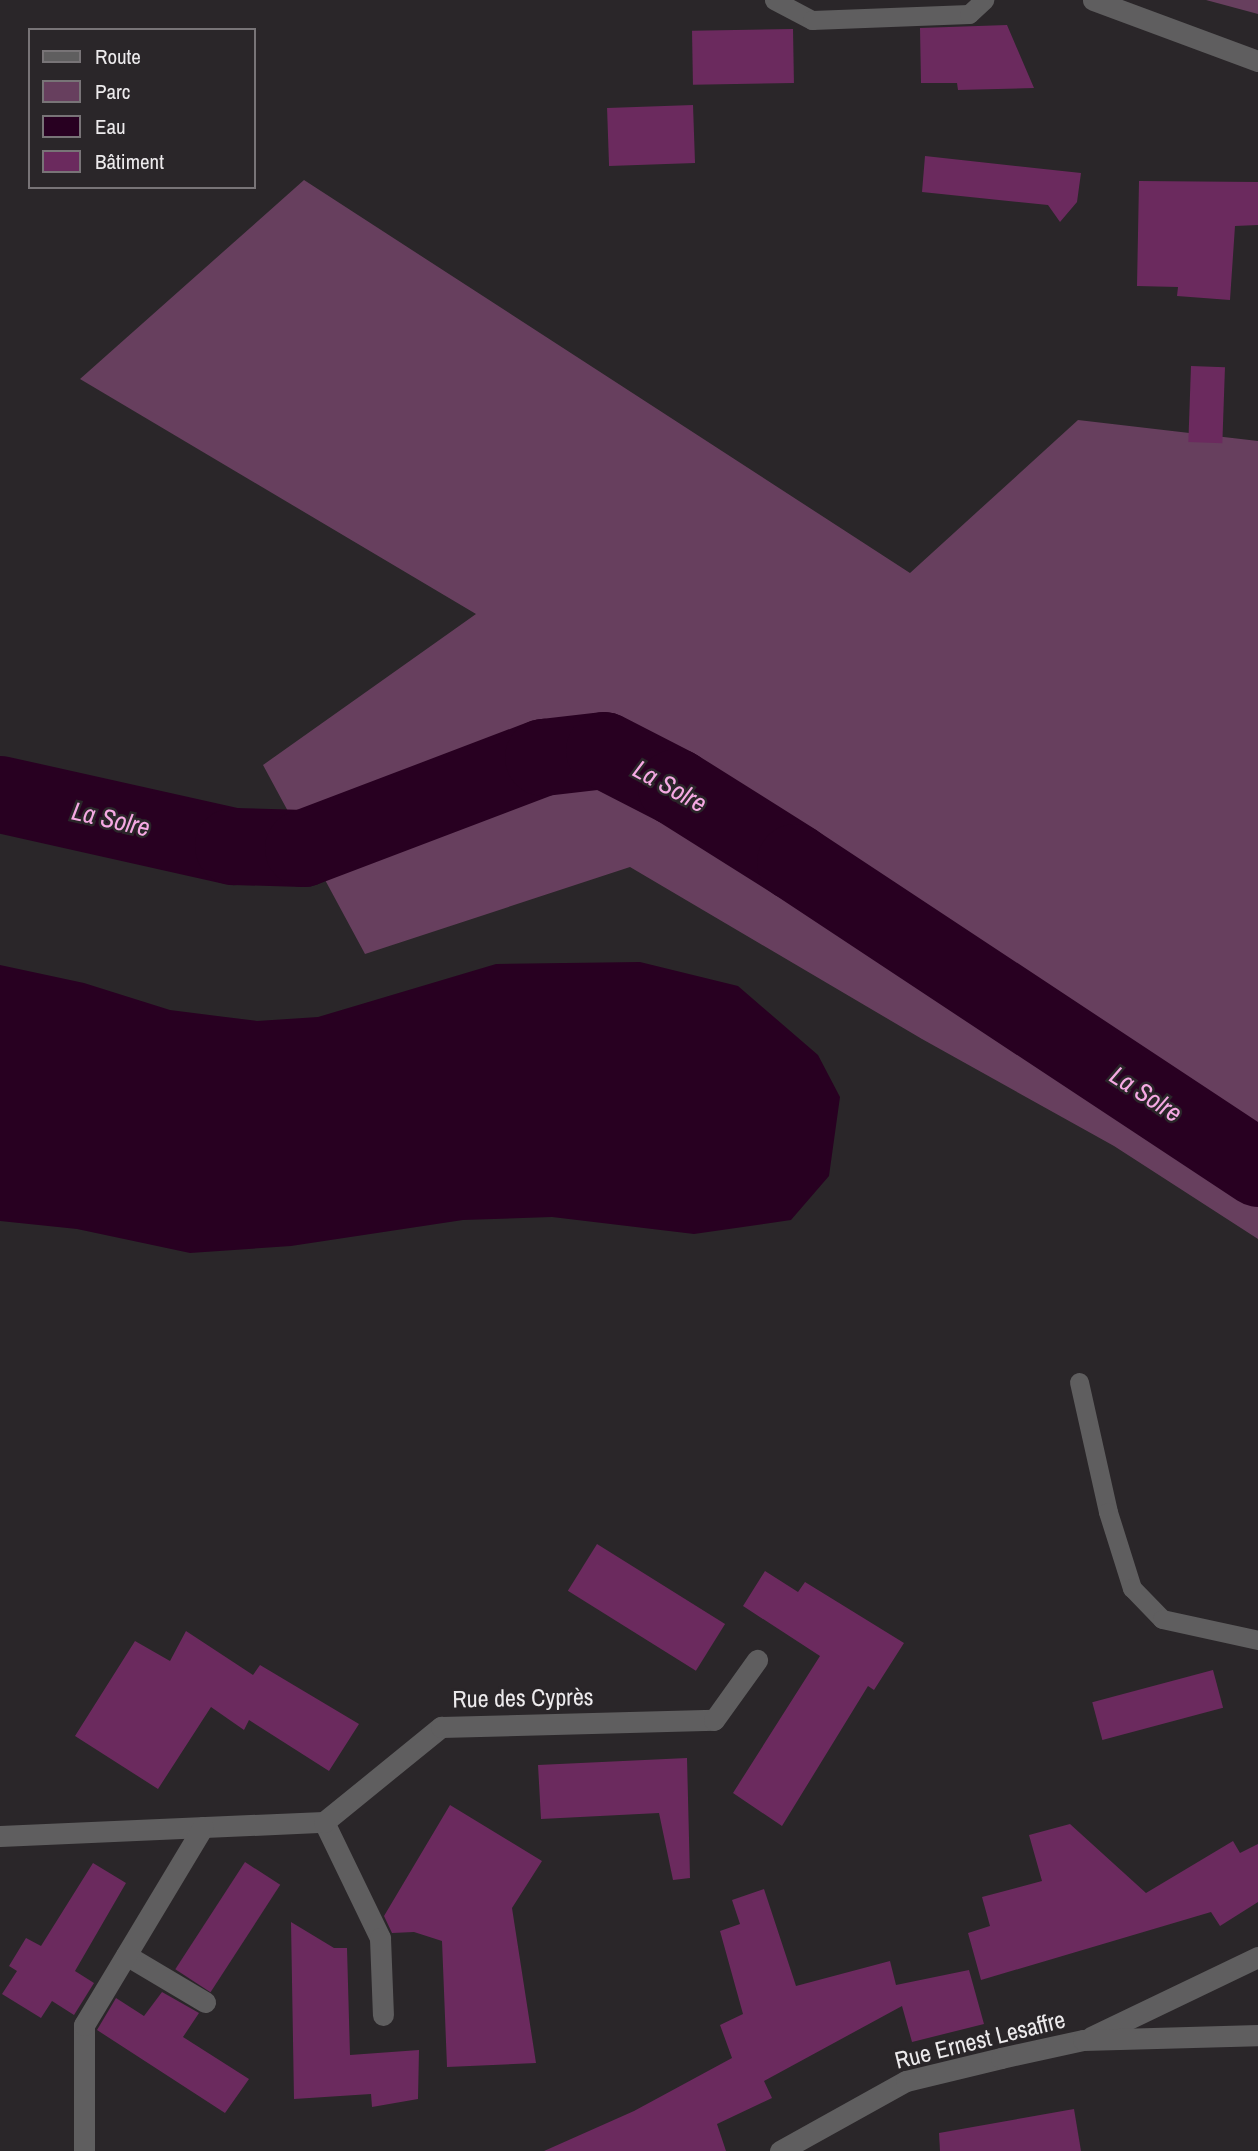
<!DOCTYPE html>
<meta charset="utf-8">
<style>
body{margin:0}
#map{position:relative;width:1258px;height:2151px;overflow:hidden;background:#2a2629;font-family:"Archivo Narrow",sans-serif}
div>[style]{position:absolute}
.green>*{inset:0;background:#673f5e}
.water>*{inset:0;background:#280021}
.river>*{height:77px;margin:-38.5px;padding:0 38.5px;transform-origin:38.5px;border-radius:38.5px;background:#280021}
.building>*{inset:0;background:#6b2a5e;transform-origin:0 0}
.lane>*{height:19px;margin:-9.5px;padding:0 9.5px;transform-origin:9.5px;border-radius:9.5px;background:#5f5e5f}
.street>*{height:21px;margin:-10.5px;padding:0 10.5px;transform-origin:10.5px;border-radius:10.5px;background:#5f5e5f}
span{translate:-50% -50%;white-space:nowrap;text-align:center;line-height:1.15;-webkit-text-stroke:5px #2a2629;paint-order:stroke}
.street-label{font-size:24px;color:#eceaec}
.water-label{font-size:26px;color:#f5a9e3;font-style:italic}
.legend{position:absolute;left:28px;top:28px;width:228px;height:161px;box-sizing:border-box;background:#2a2629;border:2px solid #787477;margin:0;padding:9px 12px;list-style:none;font-size:21px;color:#eceaec}
.legend li{display:flex;align-items:center;gap:14px;height:35px}
.legend b{width:35px;border:2px solid #787477}
</style>
<div id="map">
<div class="green">
<i style="clip-path:polygon(1206px 0,1258px 0,1258px 14px)"></i>
<i style="clip-path:polygon(304px 180px,910px 573px,1078px 420px,1258px 441px,1258px 1239px,1114px 1146px,922px 1039px,630px 867px,365px 954px,263px 765px,476px 614px,80px 379px)"></i>
</div>
<div class="water">
<i style="clip-path:polygon(640px 962px,738px 986px,818px 1055px,840px 1097px,829px 1176px,791px 1220px,694px 1234px,552px 1217px,463px 1220px,291px 1246px,190px 1253px,77px 1229px,0 1221px,0 965px,84px 983px,170px 1010px,257px 1021px,318px 1017px,496px 964px)"></i>
</div>
<div class="river">
<i style="left:0;top:794px;width:239px;rotate:12.6deg"></i>
<i style="left:233px;top:846px;width:70px;rotate:1.6deg"></i>
<i style="left:303px;top:848px;width:257px;rotate:-20.8deg"></i>
<i style="left:543px;top:757px;width:61px;rotate:-6.5deg"></i>
<i style="left:604px;top:750px;width:81px;rotate:27.2deg"></i>
<i style="left:676px;top:787px;width:141px;rotate:32.2deg"></i>
<i style="left:795px;top:862px;width:555px;rotate:33.46deg"></i>
</div>
<div class="building">
<i style="clip-path:polygon(1007px 25px,1034px 88px,958px 90px,957px 83px,921px 83px,920px 28px)"></i>
<i style="left:793px;top:29px;width:54px;height:101px;rotate:89deg"></i>
<i style="left:693px;top:105px;width:58px;height:86px;rotate:88deg"></i>
<i style="clip-path:polygon(925px 156px,1081px 173px,1077px 202px,1060px 222px,1048px 205px,922px 192px)"></i>
<i style="clip-path:polygon(1139px 181px,1258px 182px,1258px 225px,1235px 226px,1230px 300px,1177px 296px,1178px 287px,1137px 286px)"></i>
<i style="left:1191px;top:366px;width:34px;height:76px;rotate:2deg"></i>
<i style="left:597px;top:1544px;width:151px;height:55px;rotate:32deg"></i>
<i style="clip-path:polygon(765px 1571px,798px 1592px,805px 1582px,904px 1643px,874px 1690px,868px 1686px,782px 1826px,733px 1793px,820px 1656px,743px 1606px)"></i>
<i style="clip-path:polygon(186px 1631px,253px 1675px,260px 1665px,359px 1724px,329px 1771px,249px 1720px,244px 1730px,211px 1707px,158px 1789px,75px 1736px,135px 1641px,170px 1661px)"></i>
<i style="left:1213px;top:1670px;width:39px;height:125px;rotate:75deg"></i>
<i style="clip-path:polygon(687px 1758px,690px 1878px,673px 1880px,659px 1813px,541px 1819px,538px 1765px)"></i>
<i style="clip-path:polygon(450px 1805px,542px 1861px,512px 1908px,536px 2063px,447px 2067px,442px 1941px,414px 1932px,392px 1933px,384px 1916px)"></i>
<i style="clip-path:polygon(1070px 1824px,1146px 1893px,1233px 1841px,1240px 1853px,1258px 1844px,1258px 1902px,1220px 1926px,1211px 1912px,981px 1980px,968px 1933px,990px 1926px,982px 1897px,1042px 1881px,1029px 1835px)"></i>
<i style="left:245px;top:1862px;width:42px;height:128px;rotate:33deg"></i>
<i style="clip-path:polygon(93px 1863px,126px 1883px,75px 1971px,94px 1983px,74px 2015px,52px 2001px,41px 2018px,2px 1994px,17px 1971px,9px 1966px,26px 1938px,41px 1946px)"></i>
<i style="clip-path:polygon(764px 1889px,796px 1986px,890px 1961px,896px 1985px,969px 1970px,984px 2024px,912px 2042px,902px 2006px,764px 2081px,772px 2098px,717px 2124px,726px 2151px,544px 2151px,634px 2111px,732px 2058px,720px 2025px,743px 2014px,720px 1931px,740px 1924px,732px 1900px)"></i>
<i style="clip-path:polygon(291px 1922px,334px 1948px,347px 1948px,350px 2055px,419px 2050px,418px 2099px,372px 2107px,371px 2094px,294px 2099px)"></i>
<i style="clip-path:polygon(162px 1992px,199px 2013px,183px 2037px,249px 2079px,225px 2113px,97px 2030px,116px 1998px,144px 2016px)"></i>
<i style="clip-path:polygon(1074px 2109px,1081px 2151px,940px 2151px,939px 2133px)"></i>
</div>
<div class="lane">
<i style="left:774px;top:0;width:43px;rotate:27.8deg"></i>
<i style="left:812px;top:20px;width:157px;rotate:-2.2deg"></i>
<i style="left:969px;top:14px;width:21px;rotate:-43deg"></i>
<i style="left:1079px;top:1382px;width:133px;rotate:77.4deg"></i>
<i style="left:1108px;top:1512px;width:80px;rotate:72.5deg"></i>
<i style="left:1132px;top:1588px;width:43px;rotate:45.9deg"></i>
<i style="left:1162px;top:1619px;width:98px;rotate:12.3deg"></i>
</div>
<div class="street">
<i style="left:1093px;top:0;width:176px;rotate:20.3deg"></i>
<i style="left:324px;top:1822px;width:129px;rotate:64.2deg"></i>
<i style="left:380px;top:1938px;width:77px;rotate:87.8deg"></i>
<i style="left:0;top:1836px;width:324px;rotate:-2.5deg"></i>
<i style="left:324px;top:1822px;width:151px;rotate:-39.1deg"></i>
<i style="left:441px;top:1727px;width:273px;rotate:-1.5deg"></i>
<i style="left:714px;top:1720px;width:74px;rotate:-54.4deg"></i>
<i style="left:126px;top:1955px;width:92px;rotate:30.7deg"></i>
<i style="left:1091px;top:2037px;width:185px;rotate:-25.6deg"></i>
<i style="left:84px;top:2151px;width:126px;rotate:-90deg"></i>
<i style="left:84px;top:2025px;width:231px;rotate:-59deg"></i>
<i style="left:780px;top:2151px;width:144px;rotate:-29.1deg"></i>
<i style="left:906px;top:2081px;width:98px;rotate:-13.6deg"></i>
<i style="left:1001px;top:2058px;width:84px;rotate:-12.4deg"></i>
<i style="left:1083px;top:2040px;width:175px;rotate:-1.6deg"></i>
</div>
<div class="street-label">
<span style="left:523px;top:1698px;rotate:-1deg">Rue des Cyprès</span>
<span style="left:980px;top:2040px;rotate:-14deg">Rue Ernest Lesaffre</span>
</div>
<div class="water-label">
<span style="left:670px;top:786px;rotate:29deg">La Solre</span>
<span style="left:111px;top:819px;rotate:13deg">La Solre</span>
<span style="left:1146px;top:1094px;rotate:33deg">La Solre</span>
</div>
<ul class="legend">
<li><b style="height:9px;background:#5f5e5f"></b>Route</li>
<li><b style="height:19px;background:#673f5e"></b>Parc</li>
<li><b style="height:19px;background:#280021"></b>Eau</li>
<li><b style="height:19px;background:#6b2a5e"></b>Bâtiment</li>
</ul>
</div>
